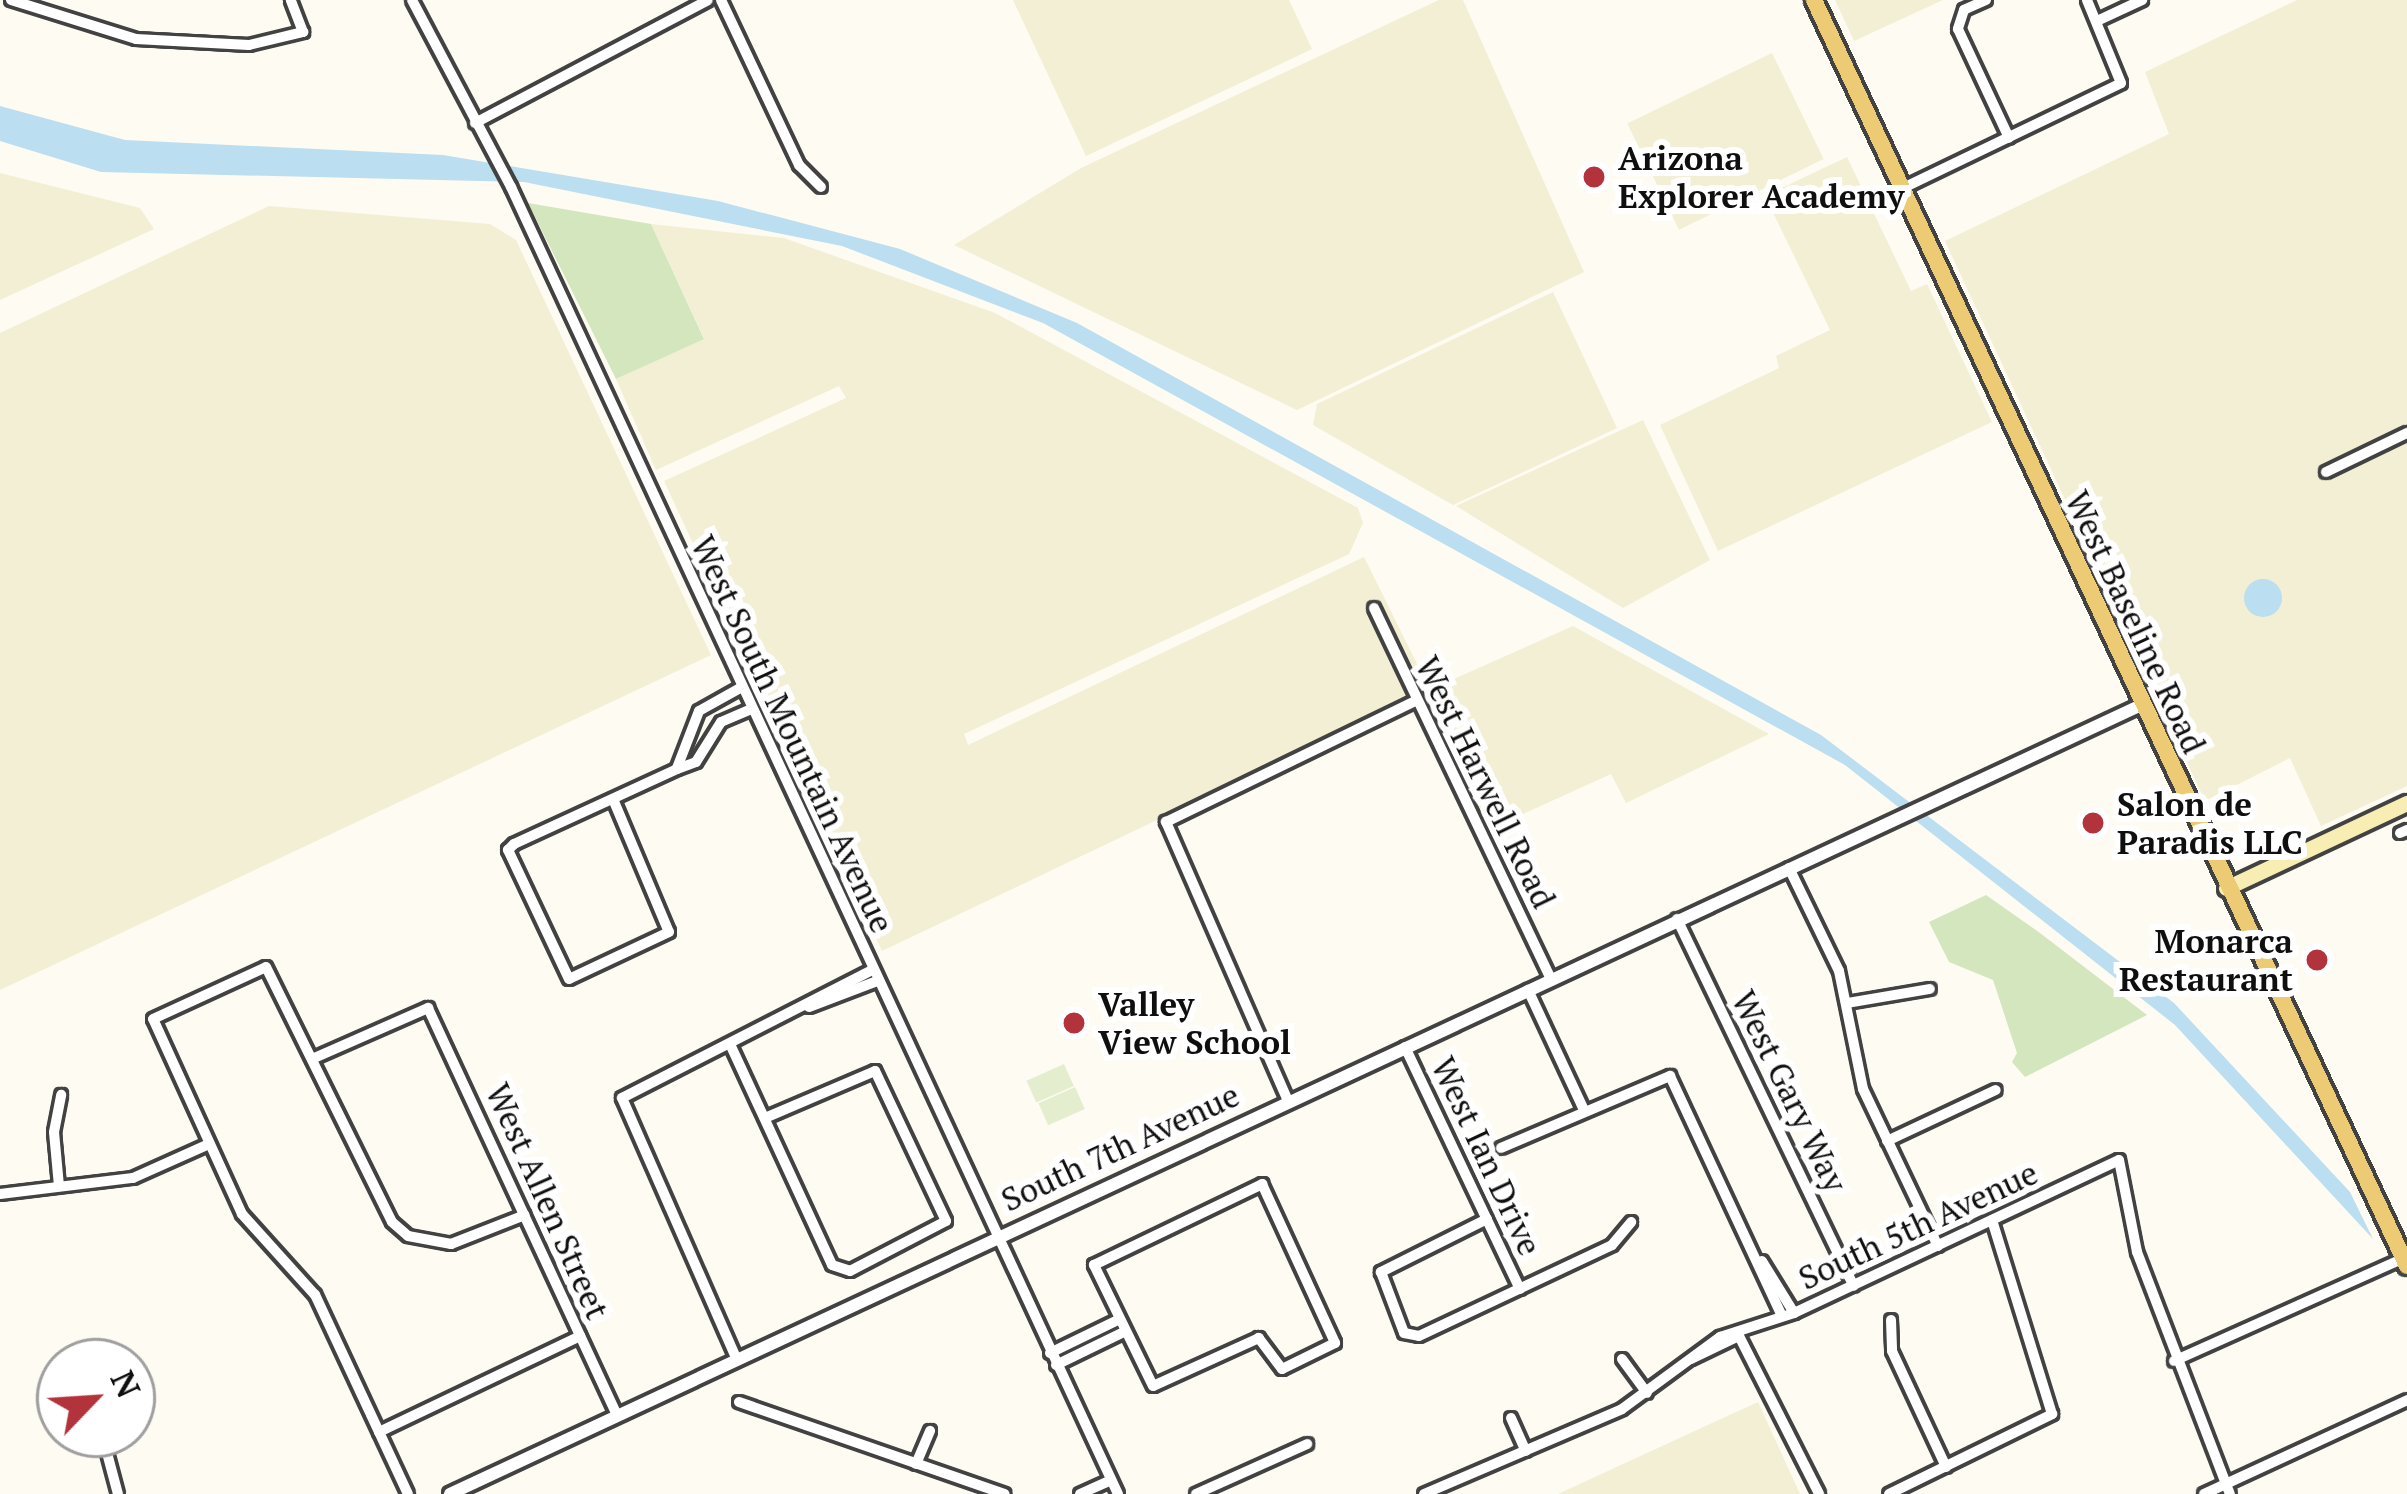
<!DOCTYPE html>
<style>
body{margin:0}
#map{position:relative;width:2407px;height:1494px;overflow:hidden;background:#fefbf2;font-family:"PT Serif",serif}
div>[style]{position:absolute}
.farmland>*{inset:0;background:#f2efd4;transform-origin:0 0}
.green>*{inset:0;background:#d4e6be}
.pitch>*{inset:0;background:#e4eecf;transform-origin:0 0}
.water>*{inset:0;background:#bbdef1}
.round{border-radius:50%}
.roads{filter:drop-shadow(3px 0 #424242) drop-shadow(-3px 0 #424242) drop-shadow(0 3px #424242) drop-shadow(0 -3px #424242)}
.minor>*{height:10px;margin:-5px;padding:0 5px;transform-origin:5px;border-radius:5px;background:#fff}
.tertiary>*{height:12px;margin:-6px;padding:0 6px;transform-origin:6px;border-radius:6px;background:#fff}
.secondary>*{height:15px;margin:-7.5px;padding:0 7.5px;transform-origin:7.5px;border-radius:7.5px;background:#f8eeb4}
.primary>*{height:16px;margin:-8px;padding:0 8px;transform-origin:8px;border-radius:8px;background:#eccb74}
.dots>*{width:33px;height:33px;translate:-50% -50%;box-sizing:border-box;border:6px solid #fff;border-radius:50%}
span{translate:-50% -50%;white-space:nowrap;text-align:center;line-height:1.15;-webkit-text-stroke:12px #fff;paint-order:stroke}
.poi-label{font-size:33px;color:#0f0f0f;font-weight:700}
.left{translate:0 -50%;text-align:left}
.right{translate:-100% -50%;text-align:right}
.street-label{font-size:33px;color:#0f0f0f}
.north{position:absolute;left:36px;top:1338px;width:120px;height:120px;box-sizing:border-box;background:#fff;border:3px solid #9f9f9f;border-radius:50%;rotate:65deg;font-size:33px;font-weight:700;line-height:48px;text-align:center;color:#0f0f0f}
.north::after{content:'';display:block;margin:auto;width:42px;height:54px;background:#b3333d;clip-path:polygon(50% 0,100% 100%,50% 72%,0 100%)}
</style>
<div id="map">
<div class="farmland">
<i style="clip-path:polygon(1013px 0,1289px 0,1312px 49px,1086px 156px)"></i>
<i style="clip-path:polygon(1439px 0,1463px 0,1584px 272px,1297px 410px,954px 245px,1081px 168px)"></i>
<i style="clip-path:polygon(1835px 0,1943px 0,1854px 41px)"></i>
<i style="clip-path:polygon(2297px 0,2407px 0,2407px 786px,2321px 826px,2290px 758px,2205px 801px,1945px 241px,2169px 134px,2145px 72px)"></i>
<i style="left:1772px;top:53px;width:118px;height:161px;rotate:64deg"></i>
<i style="clip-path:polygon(1847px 157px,1911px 291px,1927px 284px,1992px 422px,1718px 551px,1660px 425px,1779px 368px,1776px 356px,1830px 330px,1765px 196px)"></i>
<i style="clip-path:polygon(0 173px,140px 208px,154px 229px,0 300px)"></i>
<i style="clip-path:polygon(269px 206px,490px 224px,516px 240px,711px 655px,0 990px,0 333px)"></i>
<i style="clip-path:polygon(651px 224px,784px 238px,995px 313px,1358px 508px,1363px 523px,1349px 554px,964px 734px,968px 745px,1364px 557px,1430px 690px,882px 951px,664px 481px,846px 398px,839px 386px,656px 470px,616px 379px,704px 338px)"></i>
<i style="clip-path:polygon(1553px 292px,1617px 428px,1453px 505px,1313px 425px,1317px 404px)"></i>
<i style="clip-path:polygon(1643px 420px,1710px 560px,1623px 608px,1456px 506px)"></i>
<i style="clip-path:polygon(1573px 626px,1769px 734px,1626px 803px,1611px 774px,1490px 829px,1431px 705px,1447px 682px)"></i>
<i style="clip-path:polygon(1758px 1402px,1800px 1494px,1558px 1494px,1736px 1412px)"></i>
</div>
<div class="green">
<i style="clip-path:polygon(528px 203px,651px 224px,704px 339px,616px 379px)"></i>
<i style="clip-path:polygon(1986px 895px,2040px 933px,2147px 1015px,2025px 1077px,2012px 1062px,2017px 1053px,1993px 980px,1949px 962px,1929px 922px)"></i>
</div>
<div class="pitch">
<i style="left:1064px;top:1064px;width:24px;height:41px;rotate:66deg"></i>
<i style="left:1075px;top:1087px;width:24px;height:40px;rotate:66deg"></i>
</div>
<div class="water">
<i style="clip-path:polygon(0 106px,125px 140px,443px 155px,718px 201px,900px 249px,1077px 323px,1821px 735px,2174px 1003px,2350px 1192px,2373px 1239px,2175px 1025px,1845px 765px,1043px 323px,842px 246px,524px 182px,101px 172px,0 141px)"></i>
<i class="round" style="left:2244px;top:579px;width:38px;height:38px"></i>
</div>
<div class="roads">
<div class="minor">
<i style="left:11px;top:0;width:131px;rotate:17.3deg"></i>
<i style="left:136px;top:39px;width:113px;rotate:3deg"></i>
<i style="left:249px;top:45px;width:56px;rotate:-13.5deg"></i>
<i style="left:303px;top:32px;width:34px;rotate:-111deg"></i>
<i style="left:412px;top:0;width:212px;rotate:62.1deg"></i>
<i style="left:511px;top:187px;width:1441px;rotate:65.09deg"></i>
<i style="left:721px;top:0;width:183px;rotate:64.7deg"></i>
<i style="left:799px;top:165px;width:31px;rotate:45deg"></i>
<i style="left:1986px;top:0;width:24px;rotate:156deg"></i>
<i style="left:1964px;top:10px;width:20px;rotate:108deg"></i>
<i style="left:1958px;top:29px;width:120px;rotate:64.9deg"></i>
<i style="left:2097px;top:21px;width:50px;rotate:-25deg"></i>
<i style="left:475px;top:123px;width:263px;rotate:-27.8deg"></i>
<i style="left:1901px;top:189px;width:244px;rotate:-25.7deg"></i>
<i style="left:2121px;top:83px;width:90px;rotate:-112.3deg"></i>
<i style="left:2326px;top:472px;width:90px;rotate:-25.7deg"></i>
<i style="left:1374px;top:608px;width:411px;rotate:64.5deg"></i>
<i style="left:677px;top:768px;width:61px;rotate:-68.9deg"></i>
<i style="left:699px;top:711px;width:49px;rotate:-29.2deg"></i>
<i style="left:613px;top:799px;width:144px;rotate:67.2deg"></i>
<i style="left:669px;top:932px;width:110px;rotate:154.8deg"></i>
<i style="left:569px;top:979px;width:143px;rotate:-115.3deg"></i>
<i style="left:508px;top:850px;width:8px;rotate:-45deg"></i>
<i style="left:514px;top:844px;width:179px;rotate:-24.7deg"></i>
<i style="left:677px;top:769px;width:20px;rotate:-20deg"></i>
<i style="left:696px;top:762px;width:47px;rotate:-58deg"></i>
<i style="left:721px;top:722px;width:34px;rotate:-23deg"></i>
<i style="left:2400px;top:833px;width:8px;rotate:-23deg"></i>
<i style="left:1789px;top:868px;width:114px;rotate:64.1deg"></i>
<i style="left:1839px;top:971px;width:120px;rotate:78.5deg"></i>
<i style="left:1863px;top:1089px;width:174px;rotate:64.5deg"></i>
<i style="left:1677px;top:919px;width:407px;rotate:64.3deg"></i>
<i style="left:1528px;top:990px;width:132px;rotate:65deg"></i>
<i style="left:1847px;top:1003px;width:84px;rotate:-9.6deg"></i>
<i style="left:809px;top:1007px;width:73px;rotate:-20.9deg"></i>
<i style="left:730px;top:1044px;width:243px;rotate:65.2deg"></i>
<i style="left:832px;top:1265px;width:19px;rotate:18deg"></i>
<i style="left:850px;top:1271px;width:108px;rotate:-27.5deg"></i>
<i style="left:946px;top:1221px;width:166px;rotate:-115.3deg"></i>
<i style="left:875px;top:1071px;width:120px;rotate:156.9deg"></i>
<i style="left:1405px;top:1047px;width:268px;rotate:64.6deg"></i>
<i style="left:312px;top:1059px;width:127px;rotate:-23.7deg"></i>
<i style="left:428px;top:1008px;width:450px;rotate:65.1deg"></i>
<i style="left:1288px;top:1101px;width:305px;rotate:-113.6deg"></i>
<i style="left:1166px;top:822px;width:279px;rotate:-25.9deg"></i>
<i style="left:1887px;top:1141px;width:120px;rotate:-25.1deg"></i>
<i style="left:1501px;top:1148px;width:184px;rotate:-23.1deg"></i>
<i style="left:1670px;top:1076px;width:265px;rotate:65deg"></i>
<i style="left:1262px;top:1184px;width:175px;rotate:65.3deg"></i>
<i style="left:1335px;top:1343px;width:59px;rotate:153.9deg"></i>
<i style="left:1282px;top:1369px;width:39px;rotate:-127deg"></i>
<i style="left:1259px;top:1338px;width:116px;rotate:155.6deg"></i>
<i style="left:1153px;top:1386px;width:135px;rotate:-116deg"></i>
<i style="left:1094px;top:1265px;width:187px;rotate:-25.7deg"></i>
<i style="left:59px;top:1186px;width:54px;rotate:-95.3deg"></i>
<i style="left:54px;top:1132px;width:38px;rotate:-79deg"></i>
<i style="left:0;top:1194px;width:134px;rotate:-6.9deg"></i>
<i style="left:133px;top:1178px;width:83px;rotate:-24.1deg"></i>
<i style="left:1487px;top:1219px;width:119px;rotate:153.4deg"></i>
<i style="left:1381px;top:1272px;width:65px;rotate:69.3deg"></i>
<i style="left:1404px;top:1333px;width:15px;rotate:11deg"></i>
<i style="left:1419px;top:1336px;width:213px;rotate:-25.2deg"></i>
<i style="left:1612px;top:1245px;width:30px;rotate:-50deg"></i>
<i style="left:1762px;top:1261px;width:61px;rotate:58.4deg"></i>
<i style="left:1891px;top:1320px;width:31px;rotate:88deg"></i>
<i style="left:1892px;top:1351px;width:128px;rotate:65deg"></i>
<i style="left:1739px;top:1336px;width:177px;rotate:63.1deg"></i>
<i style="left:1050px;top:1353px;width:76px;rotate:-25.9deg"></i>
<i style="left:1622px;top:1359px;width:42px;rotate:53.7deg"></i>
<i style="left:1691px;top:1359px;width:53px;rotate:-25.6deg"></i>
<i style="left:737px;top:1360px;width:286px;rotate:-113.7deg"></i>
<i style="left:622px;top:1098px;width:281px;rotate:-27.1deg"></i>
<i style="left:2174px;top:1361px;width:252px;rotate:-24.1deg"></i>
<i style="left:1056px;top:1365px;width:76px;rotate:-25.9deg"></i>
<i style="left:739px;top:1402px;width:281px;rotate:19.1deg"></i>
<i style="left:1511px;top:1418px;width:36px;rotate:66deg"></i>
<i style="left:379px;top:1432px;width:223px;rotate:-25.5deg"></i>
<i style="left:102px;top:1434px;width:62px;rotate:75.1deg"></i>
<i style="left:916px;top:1464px;width:36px;rotate:-67deg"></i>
<i style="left:408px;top:1494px;width:220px;rotate:-115deg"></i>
<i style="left:315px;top:1295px;width:109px;rotate:-132deg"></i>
<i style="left:242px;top:1214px;width:214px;rotate:-114.5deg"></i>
<i style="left:153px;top:1019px;width:124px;rotate:-24.7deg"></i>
<i style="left:266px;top:967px;width:284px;rotate:63.7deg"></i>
<i style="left:392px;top:1222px;width:21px;rotate:41deg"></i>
<i style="left:408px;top:1236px;width:44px;rotate:10.5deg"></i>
<i style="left:451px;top:1244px;width:79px;rotate:-21.4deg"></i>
<i style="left:1080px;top:1494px;width:34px;rotate:-24deg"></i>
<i style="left:1196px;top:1494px;width:122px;rotate:-24.2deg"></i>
<i style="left:1424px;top:1494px;width:215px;rotate:-23.2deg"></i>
<i style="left:1622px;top:1409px;width:122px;rotate:-36.3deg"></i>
<i style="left:1720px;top:1337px;width:78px;rotate:-18deg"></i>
<i style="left:1794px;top:1313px;width:359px;rotate:-25.2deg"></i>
<i style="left:2119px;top:1160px;width:94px;rotate:78.9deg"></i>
<i style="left:2137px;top:1252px;width:259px;rotate:69deg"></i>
<i style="left:1889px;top:1494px;width:182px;rotate:-26.1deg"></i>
<i style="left:2052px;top:1414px;width:203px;rotate:-107.2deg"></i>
<i style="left:2204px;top:1494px;width:224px;rotate:-24.8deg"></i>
</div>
<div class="tertiary">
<i style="left:450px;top:1494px;width:1866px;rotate:-25.01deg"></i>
</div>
<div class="secondary">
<i style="left:2226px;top:888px;width:200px;rotate:-25.2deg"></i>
</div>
<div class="primary">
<i style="left:1814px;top:0;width:1398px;rotate:64.9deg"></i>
</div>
</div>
<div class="dots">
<i style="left:1594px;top:177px;background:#b3333d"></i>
<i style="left:2093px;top:823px;background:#b3333d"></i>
<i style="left:2317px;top:960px;background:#b3333d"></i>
<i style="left:1074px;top:1023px;background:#b3333d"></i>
</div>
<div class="poi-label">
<span class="left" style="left:1618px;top:177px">Arizona<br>Explorer Academy</span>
<span class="left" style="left:2117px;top:823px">Salon de<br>Paradis LLC</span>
<span class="right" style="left:2293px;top:960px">Monarca<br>Restaurant</span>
<span class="left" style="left:1098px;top:1023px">Valley<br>View School</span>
</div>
<div class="street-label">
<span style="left:2136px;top:622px;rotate:65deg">West Baseline Road</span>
<span style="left:793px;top:734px;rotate:65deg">West South Mountain Avenue</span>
<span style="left:1486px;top:782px;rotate:64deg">West Harwell Road</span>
<span style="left:1790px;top:1091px;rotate:64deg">West Gary Way</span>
<span style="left:1120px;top:1147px;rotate:-25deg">South 7th Avenue</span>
<span style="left:1487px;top:1156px;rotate:65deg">West Ian Drive</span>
<span style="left:548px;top:1201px;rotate:66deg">West Allen Street</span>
<span style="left:1918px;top:1225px;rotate:-25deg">South 5th Avenue</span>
</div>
<div class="north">N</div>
</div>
